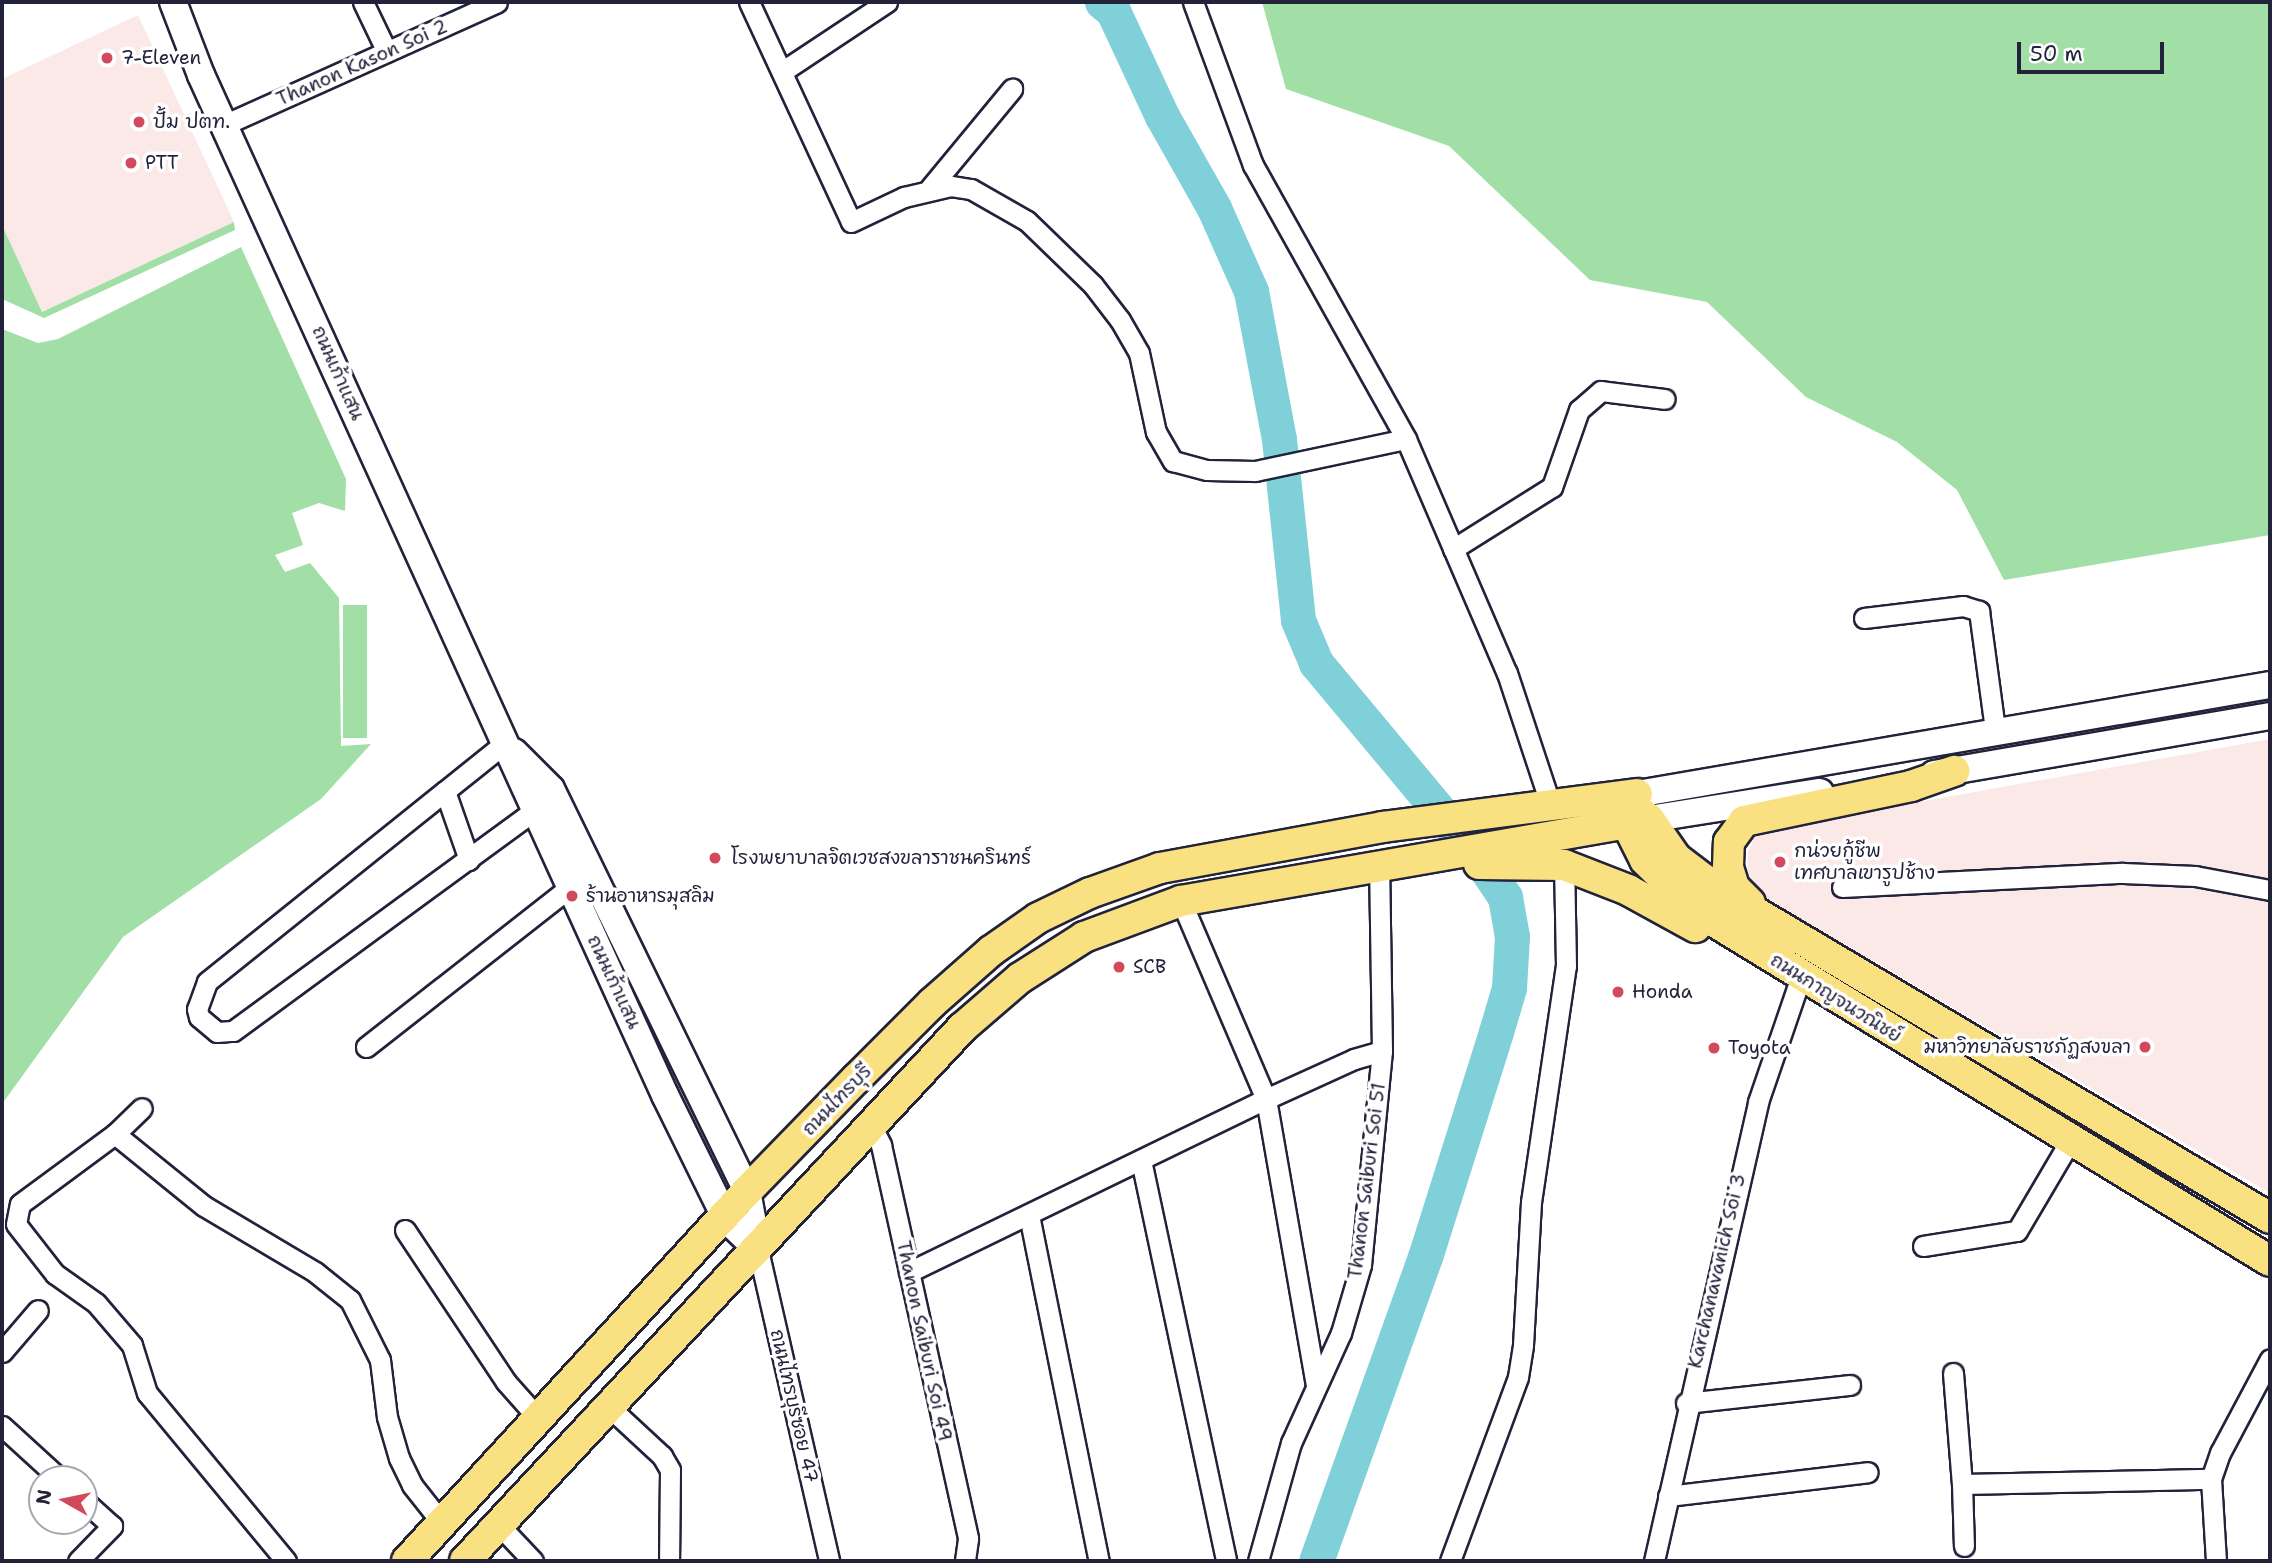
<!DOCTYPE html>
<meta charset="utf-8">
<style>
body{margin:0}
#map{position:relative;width:2272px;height:1563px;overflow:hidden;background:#fff;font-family:"Shantell Sans","Playpen Sans Thai",sans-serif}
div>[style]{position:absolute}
.built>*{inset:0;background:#fbe9e8}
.green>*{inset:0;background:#a1dfa7;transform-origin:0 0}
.river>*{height:35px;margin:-17.5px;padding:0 17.5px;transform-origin:17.5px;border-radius:17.5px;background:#7fd0d9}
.roads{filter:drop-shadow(2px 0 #22223b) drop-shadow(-2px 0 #22223b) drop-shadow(0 2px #22223b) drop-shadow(0 -2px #22223b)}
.street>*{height:19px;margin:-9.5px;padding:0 9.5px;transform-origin:9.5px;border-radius:9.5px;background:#fff}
.secondary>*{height:26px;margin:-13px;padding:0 13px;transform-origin:13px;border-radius:13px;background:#fff}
.primary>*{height:30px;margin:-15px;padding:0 15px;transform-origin:15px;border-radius:15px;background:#f9e181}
.dots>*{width:19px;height:19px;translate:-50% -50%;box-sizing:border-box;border:4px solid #fff;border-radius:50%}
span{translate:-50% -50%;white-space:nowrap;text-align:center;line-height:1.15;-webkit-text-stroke:7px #fff;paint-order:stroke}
.poi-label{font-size:19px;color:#22223b}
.left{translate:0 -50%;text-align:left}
.right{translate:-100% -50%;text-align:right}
.street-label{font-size:19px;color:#22223b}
.frame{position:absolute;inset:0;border:4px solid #22223b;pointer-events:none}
.north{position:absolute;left:28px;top:1465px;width:70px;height:70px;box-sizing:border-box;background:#fff;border:2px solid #a7a7b1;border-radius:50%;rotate:279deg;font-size:19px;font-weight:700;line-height:28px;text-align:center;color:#22223b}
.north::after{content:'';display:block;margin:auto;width:24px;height:32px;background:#d1495b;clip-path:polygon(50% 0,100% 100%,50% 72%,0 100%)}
.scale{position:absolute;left:2017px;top:42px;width:147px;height:32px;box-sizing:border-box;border:4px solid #22223b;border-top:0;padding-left:9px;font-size:21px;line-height:24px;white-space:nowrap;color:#22223b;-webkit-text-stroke:5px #fff;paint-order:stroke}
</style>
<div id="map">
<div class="built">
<i style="clip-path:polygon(138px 15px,234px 222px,42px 312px,2px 225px,2px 79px)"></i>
<i style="clip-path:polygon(2270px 739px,2270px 1193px,1769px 900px,1747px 873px,1748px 851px,1757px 831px)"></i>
</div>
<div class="green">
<i style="clip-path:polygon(1262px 2px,2270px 2px,2270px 535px,2004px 580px,1957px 490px,1897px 442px,1806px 397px,1707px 302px,1590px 280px,1449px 146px,1286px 89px)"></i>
<i style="clip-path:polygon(234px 222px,235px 230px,44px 318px,2px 299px,2px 225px,42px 312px)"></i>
<i style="clip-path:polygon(241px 247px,346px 479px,345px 511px,319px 503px,292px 513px,303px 545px,275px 555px,285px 572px,310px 563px,339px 598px,341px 746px,371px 744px,321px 799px,123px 937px,2px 1104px,2px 329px,38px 343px,58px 339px)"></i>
<i style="left:343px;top:605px;width:24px;height:133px"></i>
</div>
<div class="river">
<i style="left:1102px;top:2px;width:14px;rotate:39deg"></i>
<i style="left:1113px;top:11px;width:116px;rotate:65deg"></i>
<i style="left:1162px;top:116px;width:106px;rotate:60.5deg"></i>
<i style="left:1214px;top:208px;width:91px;rotate:66deg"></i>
<i style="left:1251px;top:291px;width:151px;rotate:79.3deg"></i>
<i style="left:1279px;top:439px;width:182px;rotate:84deg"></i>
<i style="left:1298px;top:620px;width:47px;rotate:67.3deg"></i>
<i style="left:1316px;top:663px;width:256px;rotate:50.2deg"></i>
<i style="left:1480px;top:860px;width:45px;rotate:56deg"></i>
<i style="left:1505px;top:897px;width:40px;rotate:80deg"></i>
<i style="left:1512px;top:936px;width:52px;rotate:93.3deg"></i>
<i style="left:1509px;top:988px;width:46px;rotate:106.5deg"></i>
<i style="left:1496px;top:1032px;width:233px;rotate:107.5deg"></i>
<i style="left:1426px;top:1254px;width:326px;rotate:109.7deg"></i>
</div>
<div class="roads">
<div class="street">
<i style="left:363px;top:2px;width:55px;rotate:64.4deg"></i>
<i style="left:749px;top:2px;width:242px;rotate:65.1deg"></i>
<i style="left:851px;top:222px;width:59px;rotate:-25.3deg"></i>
<i style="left:904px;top:197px;width:48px;rotate:-13.2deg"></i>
<i style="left:951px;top:186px;width:20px;rotate:9deg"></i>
<i style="left:971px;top:189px;width:64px;rotate:29.7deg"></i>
<i style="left:1027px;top:221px;width:92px;rotate:44.1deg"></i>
<i style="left:1093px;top:285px;width:44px;rotate:52.4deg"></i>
<i style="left:1120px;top:320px;width:38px;rotate:60deg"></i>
<i style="left:1139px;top:353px;width:81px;rotate:77.9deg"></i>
<i style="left:1156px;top:432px;width:34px;rotate:60deg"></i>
<i style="left:1173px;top:461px;width:35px;rotate:15deg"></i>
<i style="left:1207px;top:470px;width:48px;rotate:1.2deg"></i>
<i style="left:1255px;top:471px;width:154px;rotate:-12deg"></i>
<i style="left:1193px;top:2px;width:174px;rotate:69.8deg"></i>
<i style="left:1253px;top:165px;width:314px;rotate:60.8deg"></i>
<i style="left:1406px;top:439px;width:255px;rotate:66.7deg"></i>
<i style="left:1507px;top:673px;width:140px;rotate:71.7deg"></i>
<i style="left:783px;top:71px;width:125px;rotate:-33.6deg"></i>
<i style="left:226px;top:124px;width:297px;rotate:-24.2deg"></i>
<i style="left:930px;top:188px;width:129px;rotate:-50.4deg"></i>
<i style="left:1453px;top:549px;width:117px;rotate:-32.1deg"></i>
<i style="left:1552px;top:487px;width:82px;rotate:-70.7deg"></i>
<i style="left:1579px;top:410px;width:29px;rotate:-41deg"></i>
<i style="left:1601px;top:391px;width:64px;rotate:7.1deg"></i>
<i style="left:1864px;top:618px;width:100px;rotate:-6.9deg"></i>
<i style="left:1963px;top:606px;width:17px;rotate:17deg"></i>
<i style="left:1979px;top:611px;width:120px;rotate:82.3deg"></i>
<i style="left:505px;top:743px;width:382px;rotate:141.3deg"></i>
<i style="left:207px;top:982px;width:29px;rotate:110deg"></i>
<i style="left:197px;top:1009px;width:8px;rotate:76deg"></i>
<i style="left:199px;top:1017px;width:23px;rotate:40deg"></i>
<i style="left:217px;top:1032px;width:16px;rotate:-4deg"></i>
<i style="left:233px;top:1031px;width:373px;rotate:-36.2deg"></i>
<i style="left:445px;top:791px;width:73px;rotate:70.8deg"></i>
<i style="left:1842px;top:887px;width:281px;rotate:-2.9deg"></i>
<i style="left:2123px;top:873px;width:72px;rotate:2.4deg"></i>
<i style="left:2195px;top:876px;width:76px;rotate:10.6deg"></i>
<i style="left:1181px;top:901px;width:215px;rotate:66.8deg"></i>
<i style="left:1266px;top:1099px;width:291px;rotate:80.1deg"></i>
<i style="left:366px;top:1047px;width:259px;rotate:-38.1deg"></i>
<i style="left:870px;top:1123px;width:25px;rotate:63deg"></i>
<i style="left:881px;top:1145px;width:403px;rotate:77.5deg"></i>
<i style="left:968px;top:1539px;width:22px;rotate:98deg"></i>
<i style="left:115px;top:1134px;width:37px;rotate:-44deg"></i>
<i style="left:1141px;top:1160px;width:410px;rotate:78deg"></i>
<i style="left:1029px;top:1215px;width:353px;rotate:78.6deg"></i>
<i style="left:405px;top:1230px;width:182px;rotate:56.4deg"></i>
<i style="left:506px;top:1382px;width:50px;rotate:48.3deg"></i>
<i style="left:1923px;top:1246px;width:95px;rotate:-9.1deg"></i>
<i style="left:2017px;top:1231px;width:104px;rotate:-59.5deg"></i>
<i style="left:758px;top:1250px;width:319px;rotate:77.1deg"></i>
<i style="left:909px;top:1272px;width:397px;rotate:-25.9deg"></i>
<i style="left:1266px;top:1099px;width:97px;rotate:-24.4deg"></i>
<i style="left:1354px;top:1059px;width:29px;rotate:-16deg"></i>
<i style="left:2px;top:1352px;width:55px;rotate:-49.4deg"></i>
<i style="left:1953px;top:1373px;width:111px;rotate:85.4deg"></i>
<i style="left:1962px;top:1484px;width:249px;rotate:-1.2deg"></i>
<i style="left:1686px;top:1403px;width:165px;rotate:-6.3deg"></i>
<i style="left:608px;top:1406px;width:74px;rotate:42.8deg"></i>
<i style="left:662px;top:1456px;width:16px;rotate:60deg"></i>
<i style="left:670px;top:1470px;width:91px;rotate:90.6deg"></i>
<i style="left:2px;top:1426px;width:79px;rotate:42.4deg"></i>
<i style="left:1962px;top:1484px;width:62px;rotate:88.2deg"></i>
<i style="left:1668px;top:1496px;width:201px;rotate:-6.8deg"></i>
<i style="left:498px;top:1524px;width:51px;rotate:46.6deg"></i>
<i style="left:78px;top:1561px;width:49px;rotate:-45.8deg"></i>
<i style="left:112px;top:1526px;width:38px;rotate:-138deg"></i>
<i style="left:286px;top:1561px;width:218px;rotate:-129.6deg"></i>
<i style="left:147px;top:1393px;width:50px;rotate:-107.4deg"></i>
<i style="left:132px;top:1345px;width:55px;rotate:-130.6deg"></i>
<i style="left:96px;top:1303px;width:50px;rotate:-144.7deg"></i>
<i style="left:55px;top:1274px;width:63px;rotate:-128deg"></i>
<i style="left:16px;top:1224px;width:20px;rotate:-79deg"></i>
<i style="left:20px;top:1204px;width:118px;rotate:-36.4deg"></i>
<i style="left:115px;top:1134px;width:114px;rotate:39deg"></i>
<i style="left:204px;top:1206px;width:129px;rotate:30.7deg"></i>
<i style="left:315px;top:1272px;width:45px;rotate:38.7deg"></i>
<i style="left:350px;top:1300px;width:67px;rotate:63.4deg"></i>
<i style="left:380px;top:1360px;width:57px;rotate:83deg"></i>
<i style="left:387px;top:1417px;width:43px;rotate:73.7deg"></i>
<i style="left:399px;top:1458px;width:30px;rotate:64deg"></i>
<i style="left:412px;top:1485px;width:48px;rotate:51.7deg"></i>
<i style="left:1258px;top:1561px;width:123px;rotate:-74.4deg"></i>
<i style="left:1291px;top:1443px;width:121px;rotate:-65.6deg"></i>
<i style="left:1341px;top:1333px;width:71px;rotate:-73.6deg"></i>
<i style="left:1361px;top:1265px;width:215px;rotate:-84.4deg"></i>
<i style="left:1382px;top:1051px;width:183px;rotate:-90.9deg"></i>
<i style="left:1450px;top:1561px;width:196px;rotate:-69.7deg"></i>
<i style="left:1518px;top:1377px;width:32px;rotate:-81deg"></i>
<i style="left:1523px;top:1345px;width:143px;rotate:-86.8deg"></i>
<i style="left:1531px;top:1202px;width:239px;rotate:-81.6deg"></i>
<i style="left:1566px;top:966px;width:101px;rotate:-91.1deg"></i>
<i style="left:1654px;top:1561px;width:471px;rotate:-77.2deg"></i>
<i style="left:1758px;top:1102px;width:124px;rotate:-71.1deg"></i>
<i style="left:2216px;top:1561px;width:82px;rotate:-93.5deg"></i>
<i style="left:2211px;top:1479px;width:28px;rotate:-71deg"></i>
<i style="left:2220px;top:1453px;width:106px;rotate:-62deg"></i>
</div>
<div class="secondary">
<i style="left:173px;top:2px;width:78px;rotate:69deg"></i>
<i style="left:201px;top:75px;width:1121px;rotate:65.54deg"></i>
<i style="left:665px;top:1095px;width:138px;rotate:63.8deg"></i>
<i style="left:726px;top:1219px;width:45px;rotate:44.1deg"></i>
<i style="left:514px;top:752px;width:52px;rotate:45deg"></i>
<i style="left:551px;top:789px;width:447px;rotate:64deg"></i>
<i style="left:747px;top:1191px;width:60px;rotate:79.4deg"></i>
<i style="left:1934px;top:774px;width:341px;rotate:-9.8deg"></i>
<i style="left:1637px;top:794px;width:642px;rotate:-9.77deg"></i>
<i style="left:1649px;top:819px;width:173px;rotate:-9deg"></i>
</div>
<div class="primary">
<i style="left:1628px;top:804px;width:18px;rotate:96deg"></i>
<i style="left:1626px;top:822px;width:42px;rotate:63.4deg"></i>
<i style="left:1645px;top:860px;width:73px;rotate:44.4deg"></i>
<i style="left:1697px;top:911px;width:671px;rotate:31.42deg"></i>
<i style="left:1634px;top:807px;width:19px;rotate:39deg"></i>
<i style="left:1649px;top:819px;width:47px;rotate:55.3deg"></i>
<i style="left:1676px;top:858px;width:53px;rotate:37.3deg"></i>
<i style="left:1718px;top:890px;width:642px;rotate:30.72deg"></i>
<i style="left:1479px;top:864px;width:85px;rotate:0.7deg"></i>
<i style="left:1564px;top:865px;width:69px;rotate:21.3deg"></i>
<i style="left:1628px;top:890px;width:77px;rotate:28.9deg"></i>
<i style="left:1750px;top:903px;width:23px;rotate:-135deg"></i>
<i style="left:1734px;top:887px;width:21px;rotate:-107deg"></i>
<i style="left:1728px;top:867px;width:25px;rotate:-88deg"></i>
<i style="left:1729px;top:842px;width:26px;rotate:-54deg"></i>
<i style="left:1744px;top:821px;width:171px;rotate:-11.8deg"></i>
<i style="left:1911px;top:786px;width:46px;rotate:-19.2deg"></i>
<i style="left:407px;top:1561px;width:502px;rotate:-47.42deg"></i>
<i style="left:747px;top:1191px;width:156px;rotate:-45.8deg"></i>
<i style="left:856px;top:1079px;width:107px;rotate:-45deg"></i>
<i style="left:932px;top:1003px;width:79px;rotate:-41.4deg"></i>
<i style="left:991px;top:951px;width:57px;rotate:-35.1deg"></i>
<i style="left:1038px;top:918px;width:58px;rotate:-25.7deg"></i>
<i style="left:1090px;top:893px;width:74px;rotate:-19.7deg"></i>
<i style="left:1160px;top:868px;width:227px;rotate:-10.4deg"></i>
<i style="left:1383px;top:827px;width:256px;rotate:-7.4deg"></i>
<i style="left:465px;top:1561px;width:729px;rotate:-47deg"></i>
<i style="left:962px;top:1028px;width:77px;rotate:-40.8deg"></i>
<i style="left:1020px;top:978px;width:76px;rotate:-32.6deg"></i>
<i style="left:1084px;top:937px;width:103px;rotate:-20.4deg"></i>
<i style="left:1181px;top:901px;width:475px;rotate:-9.9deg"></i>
</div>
</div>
<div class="dots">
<i style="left:107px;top:58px;background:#d1495b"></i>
<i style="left:139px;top:122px;background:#d1495b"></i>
<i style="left:131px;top:163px;background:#d1495b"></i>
<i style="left:715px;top:858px;background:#d1495b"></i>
<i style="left:1780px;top:862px;background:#d1495b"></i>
<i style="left:572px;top:896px;background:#d1495b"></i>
<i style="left:1119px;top:967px;background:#d1495b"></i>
<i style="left:1618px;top:992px;background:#d1495b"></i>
<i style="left:2145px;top:1047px;background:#d1495b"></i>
<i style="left:1714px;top:1048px;background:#d1495b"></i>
</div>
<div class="poi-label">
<span class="left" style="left:121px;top:58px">7-Eleven</span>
<span class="left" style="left:153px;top:122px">ปั้ม ปตท.</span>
<span class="left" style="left:145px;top:163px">PTT</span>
<span class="left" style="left:1794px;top:862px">กน่วยกู้ชีพ<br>เทศบาลเขารูปช้าง</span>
<span class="left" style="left:731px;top:858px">โรงพยาบาลจิตเวชสงขลาราชนครินทร์</span>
<span class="left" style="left:586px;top:896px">ร้านอาหารมุสลิม</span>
<span class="left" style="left:1133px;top:967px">SCB</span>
<span class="left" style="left:1632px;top:992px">Honda</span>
<span class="right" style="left:2131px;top:1047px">มหาวิทยาลัยราชภัฏสงขลา</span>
<span class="left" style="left:1728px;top:1048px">Toyota</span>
</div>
<div class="street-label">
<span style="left:362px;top:63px;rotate:-24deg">Thanon Kason Soi 2</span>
<span style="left:338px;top:373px;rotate:66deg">ถนนเก้าแสน</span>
<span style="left:614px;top:982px;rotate:65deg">ถนนเก้าแสน</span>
<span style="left:1836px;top:998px;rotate:32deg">ถนนกาญจนวณิชย์</span>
<span style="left:837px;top:1100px;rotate:-46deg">ถนนไทรบุรี</span>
<span style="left:1367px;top:1181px;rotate:-83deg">Thanon Saiburi Soi 51</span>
<span style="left:1717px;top:1271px;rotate:-77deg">Karchanavanich Soi 3</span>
<span style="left:924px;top:1341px;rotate:78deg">Thanon Saiburi Soi 49</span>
<span style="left:794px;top:1406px;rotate:77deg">ถนนไทรบุรีซอย 47</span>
</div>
<div class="frame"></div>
<div class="north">N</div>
<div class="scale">50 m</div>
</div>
